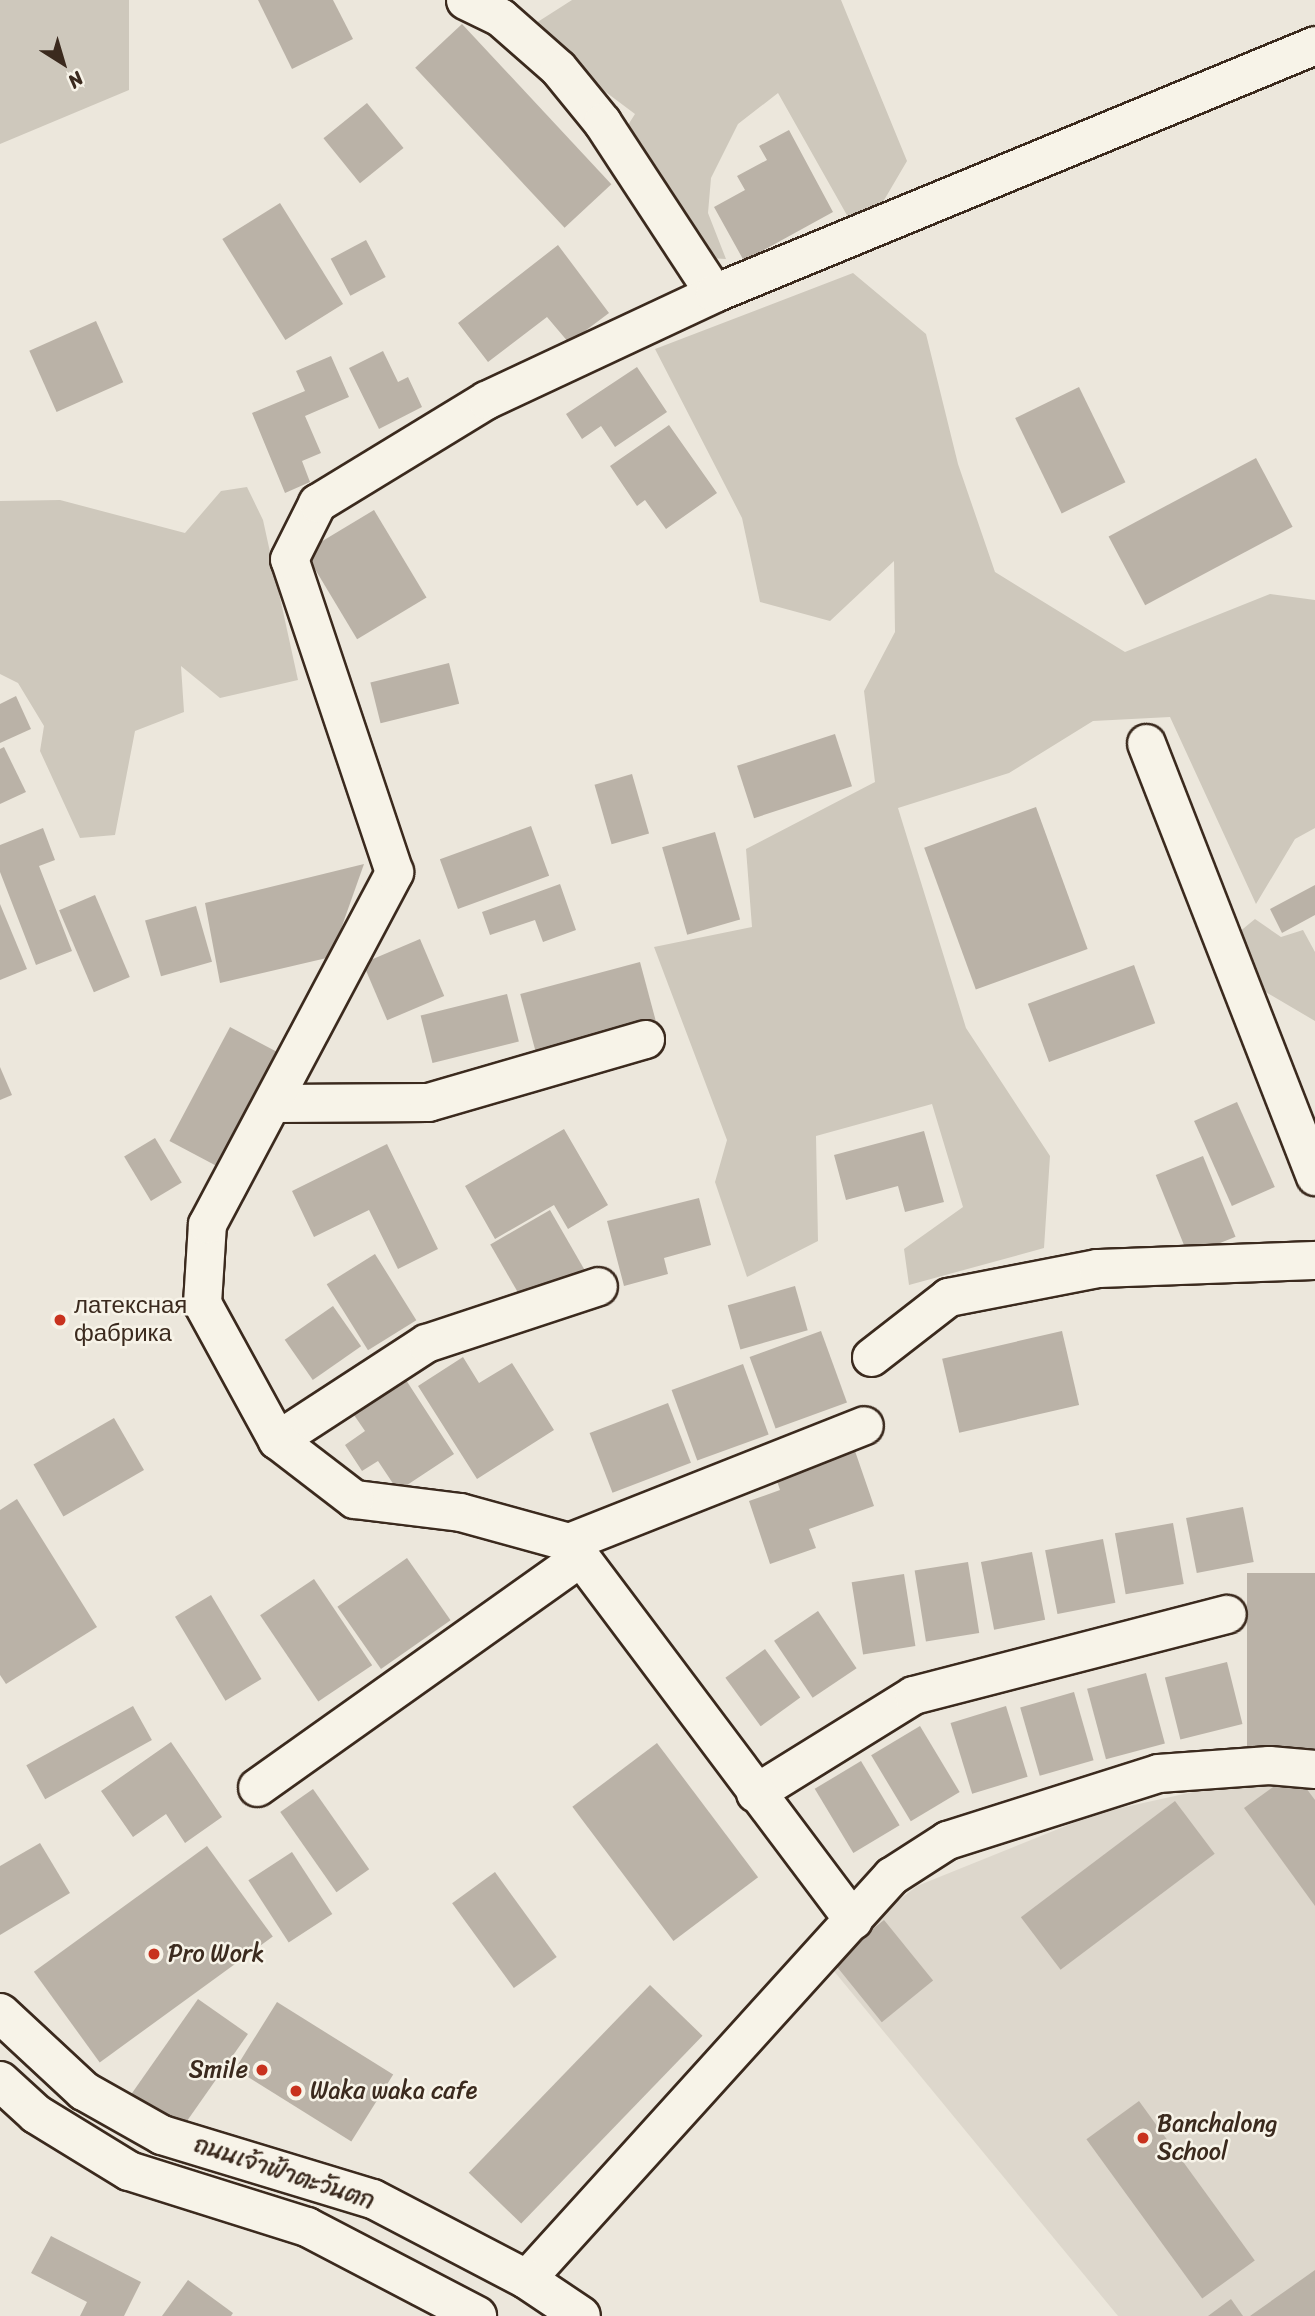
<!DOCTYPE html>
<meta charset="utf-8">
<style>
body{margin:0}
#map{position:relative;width:1315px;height:2316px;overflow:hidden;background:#ece7dc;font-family:Sriracha,"Playpen Sans Thai",sans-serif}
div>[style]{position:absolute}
.built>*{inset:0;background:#ddd7cc}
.green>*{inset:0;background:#cec8bc}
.building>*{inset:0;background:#bab2a7;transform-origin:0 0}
.roads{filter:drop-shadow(2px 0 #3b2a1e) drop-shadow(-2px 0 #3b2a1e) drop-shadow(0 2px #3b2a1e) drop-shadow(0 -2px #3b2a1e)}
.minor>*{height:37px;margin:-18.5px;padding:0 18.5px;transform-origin:18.5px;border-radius:18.5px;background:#f7f3e8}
.major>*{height:38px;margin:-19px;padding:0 19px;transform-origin:19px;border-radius:19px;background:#f7f3e8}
.dots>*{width:19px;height:19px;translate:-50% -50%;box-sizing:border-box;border:4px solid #f7f3e8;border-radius:50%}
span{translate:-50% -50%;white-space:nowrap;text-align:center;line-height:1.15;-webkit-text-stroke:5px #f7f3e8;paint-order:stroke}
.poi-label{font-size:24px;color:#3b2a1e}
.left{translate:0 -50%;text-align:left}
.right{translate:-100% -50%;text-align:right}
.street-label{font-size:24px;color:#3b2a1e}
.north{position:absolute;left:28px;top:28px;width:70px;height:70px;-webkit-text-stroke:5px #f7f3e8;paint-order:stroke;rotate:143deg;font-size:19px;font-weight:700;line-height:28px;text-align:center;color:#3b2a1e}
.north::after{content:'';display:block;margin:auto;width:24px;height:32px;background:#3b2a1e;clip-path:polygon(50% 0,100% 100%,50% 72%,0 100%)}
</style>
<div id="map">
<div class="built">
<i style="clip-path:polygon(1256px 1778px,1315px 1783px,1315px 2316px,1118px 2316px,824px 1959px,917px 1886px,1098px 1813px)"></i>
</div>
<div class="green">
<i style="clip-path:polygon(0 0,129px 0,129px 90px,0 144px)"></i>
<i style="clip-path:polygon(572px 0,841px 0,907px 161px,880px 207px,848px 217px,778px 93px,738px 124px,711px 178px,708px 213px,726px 259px,709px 258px,623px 133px,635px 114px,579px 72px,536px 23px)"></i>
<i style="clip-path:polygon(853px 273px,926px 334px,958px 464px,995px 572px,1125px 652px,1270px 594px,1315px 600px,1315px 828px,1295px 839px,1256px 904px,1170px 717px,1093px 721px,1009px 773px,898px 808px,966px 1028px,1050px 1156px,1044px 1248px,909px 1285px,904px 1249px,963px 1207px,932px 1104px,816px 1136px,818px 1241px,747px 1277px,715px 1182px,727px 1140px,654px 947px,752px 927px,746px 849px,875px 782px,864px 691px,895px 632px,894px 561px,830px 621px,760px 602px,742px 518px,655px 349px)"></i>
<i style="clip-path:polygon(247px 487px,263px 520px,298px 680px,220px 698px,181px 666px,184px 712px,135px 731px,115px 835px,80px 838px,40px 751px,44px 726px,18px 683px,0 674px,0 501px,60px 500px,185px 533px,221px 491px)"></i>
<i style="clip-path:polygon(1255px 919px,1281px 937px,1303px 930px,1315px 952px,1315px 1021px,1259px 988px,1238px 933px)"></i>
</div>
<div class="building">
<i style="clip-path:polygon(258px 0,333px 0,353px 39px,292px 69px)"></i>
<i style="left:462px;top:24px;width:219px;height:64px;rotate:47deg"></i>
<i style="left:367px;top:103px;width:58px;height:56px;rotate:51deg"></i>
<i style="clip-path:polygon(789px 130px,833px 212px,744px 261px,714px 207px,745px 190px,737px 176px,767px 160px,759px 146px)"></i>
<i style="left:280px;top:203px;width:119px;height:68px;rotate:58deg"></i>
<i style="left:366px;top:240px;width:42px;height:40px;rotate:62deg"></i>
<i style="clip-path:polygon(558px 245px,609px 313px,569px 343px,547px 317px,488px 362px,458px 323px)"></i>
<i style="left:96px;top:321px;width:67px;height:73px;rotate:66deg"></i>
<i style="clip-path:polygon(383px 351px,398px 382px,408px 377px,422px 407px,379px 429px,349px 368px)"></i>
<i style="clip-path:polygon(331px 356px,349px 397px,305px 416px,321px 453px,302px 461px,310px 482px,285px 493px,252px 413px,305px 391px,296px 371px)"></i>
<i style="clip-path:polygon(637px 367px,667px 412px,615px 447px,601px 426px,582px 439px,566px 414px)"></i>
<i style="left:1079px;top:387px;width:106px;height:71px;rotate:64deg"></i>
<i style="clip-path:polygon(669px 425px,717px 493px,666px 529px,645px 500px,637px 506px,610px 466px)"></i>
<i style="left:1256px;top:458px;width:78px;height:167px;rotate:62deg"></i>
<i style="left:374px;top:510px;width:102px;height:81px;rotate:59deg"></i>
<i style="left:449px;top:663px;width:42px;height:81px;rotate:76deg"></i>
<i style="clip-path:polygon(16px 696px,31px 729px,0 743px,0 704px)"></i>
<i style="left:835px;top:734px;width:55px;height:103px;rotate:72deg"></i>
<i style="clip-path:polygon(4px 747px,26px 792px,0 804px,0 749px)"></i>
<i style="left:632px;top:774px;width:62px;height:39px;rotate:74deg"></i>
<i style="left:1036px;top:807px;width:151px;height:119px;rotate:70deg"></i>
<i style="left:531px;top:826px;width:53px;height:97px;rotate:70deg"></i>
<i style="clip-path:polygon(43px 828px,55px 860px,39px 866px,72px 951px,36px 965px,0 872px,0 845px)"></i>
<i style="left:715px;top:832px;width:91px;height:55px;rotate:74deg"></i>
<i style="clip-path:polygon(364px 864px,331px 957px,220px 983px,205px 903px)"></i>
<i style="clip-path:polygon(560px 884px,576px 930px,543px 942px,535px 920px,490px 935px,482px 912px)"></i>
<i style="clip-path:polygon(1315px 885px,1315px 915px,1282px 933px,1270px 909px)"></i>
<i style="left:95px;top:895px;width:89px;height:39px;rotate:67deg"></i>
<i style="clip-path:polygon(0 904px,27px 969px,0 980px)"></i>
<i style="left:196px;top:906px;width:58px;height:53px;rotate:74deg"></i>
<i style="left:420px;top:939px;width:62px;height:62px;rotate:67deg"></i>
<i style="left:640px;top:962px;width:61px;height:124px;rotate:75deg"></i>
<i style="left:1134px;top:965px;width:62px;height:113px;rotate:70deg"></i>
<i style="left:507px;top:994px;width:49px;height:89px;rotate:76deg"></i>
<i style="left:230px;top:1027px;width:54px;height:129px;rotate:28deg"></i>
<i style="clip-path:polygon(0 1067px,12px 1095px,0 1100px)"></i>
<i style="left:1237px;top:1102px;width:93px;height:47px;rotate:66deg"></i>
<i style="clip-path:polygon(564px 1129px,608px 1205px,568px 1229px,554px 1205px,495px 1239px,465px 1186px)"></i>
<i style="clip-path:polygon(924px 1131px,944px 1202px,905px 1212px,898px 1186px,846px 1200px,834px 1155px)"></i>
<i style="left:155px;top:1138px;width:52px;height:36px;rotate:59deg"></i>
<i style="clip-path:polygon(387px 1144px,438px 1249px,398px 1269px,369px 1210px,314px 1237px,292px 1191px)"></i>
<i style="left:1203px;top:1156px;width:87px;height:51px;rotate:68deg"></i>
<i style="clip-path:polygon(699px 1198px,711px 1245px,664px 1258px,668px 1274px,624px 1286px,607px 1221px)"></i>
<i style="left:550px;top:1210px;width:73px;height:69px;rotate:60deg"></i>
<i style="left:375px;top:1254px;width:78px;height:57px;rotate:58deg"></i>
<i style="left:795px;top:1286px;width:46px;height:70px;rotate:74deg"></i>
<i style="left:333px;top:1306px;width:49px;height:59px;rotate:55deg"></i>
<i style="left:821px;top:1331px;width:76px;height:76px;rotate:70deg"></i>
<i style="left:1062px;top:1331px;width:76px;height:123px;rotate:77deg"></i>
<i style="clip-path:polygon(463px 1357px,479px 1383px,512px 1363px,554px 1430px,477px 1479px,418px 1386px)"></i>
<i style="left:743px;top:1364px;width:75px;height:76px;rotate:70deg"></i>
<i style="clip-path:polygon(406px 1380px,454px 1454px,398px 1491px,378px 1461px,362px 1471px,345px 1445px,365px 1431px,354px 1415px)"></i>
<i style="left:668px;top:1403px;width:64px;height:84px;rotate:69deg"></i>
<i style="left:114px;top:1418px;width:60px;height:93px;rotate:60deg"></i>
<i style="clip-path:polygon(855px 1451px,874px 1506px,809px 1529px,816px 1548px,770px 1564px,749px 1501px,780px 1490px,776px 1478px)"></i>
<i style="clip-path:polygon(17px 1499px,97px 1627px,6px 1684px,0 1675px,0 1510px)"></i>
<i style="left:1243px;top:1507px;width:56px;height:58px;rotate:79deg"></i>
<i style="left:1173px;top:1523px;width:62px;height:59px;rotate:80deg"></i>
<i style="left:1103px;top:1539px;width:65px;height:59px;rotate:79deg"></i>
<i style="left:1032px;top:1552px;width:69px;height:52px;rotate:79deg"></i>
<i style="left:407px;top:1558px;width:76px;height:85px;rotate:55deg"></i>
<i style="left:968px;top:1562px;width:72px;height:54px;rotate:81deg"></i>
<i style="left:1247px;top:1573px;width:68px;height:175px"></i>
<i style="left:904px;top:1574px;width:73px;height:53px;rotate:81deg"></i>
<i style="left:314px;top:1579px;width:104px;height:65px;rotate:56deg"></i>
<i style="left:211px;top:1595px;width:98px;height:42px;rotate:59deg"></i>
<i style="left:818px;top:1611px;width:69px;height:53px;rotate:56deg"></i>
<i style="left:765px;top:1649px;width:60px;height:49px;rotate:54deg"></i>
<i style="left:1227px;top:1662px;width:64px;height:64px;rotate:76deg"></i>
<i style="left:1146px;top:1673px;width:73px;height:61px;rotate:75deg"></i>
<i style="left:1074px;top:1692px;width:71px;height:56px;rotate:74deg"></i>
<i style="left:133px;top:1706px;width:39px;height:122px;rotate:61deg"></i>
<i style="left:1006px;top:1706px;width:74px;height:58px;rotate:73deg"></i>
<i style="left:920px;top:1726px;width:77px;height:57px;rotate:59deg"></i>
<i style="clip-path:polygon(171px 1742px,222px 1817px,185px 1843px,166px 1814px,133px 1837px,101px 1791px)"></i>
<i style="left:657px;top:1743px;width:168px;height:106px;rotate:53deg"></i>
<i style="left:861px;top:1761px;width:75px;height:54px;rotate:59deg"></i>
<i style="clip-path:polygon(1294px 1772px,1315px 1800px,1315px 1906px,1244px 1808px)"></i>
<i style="left:313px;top:1789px;width:98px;height:40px;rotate:55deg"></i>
<i style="left:1175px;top:1801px;width:66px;height:193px;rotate:53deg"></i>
<i style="clip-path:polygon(40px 1843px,70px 1893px,0 1935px,0 1866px)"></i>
<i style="left:207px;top:1846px;width:112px;height:214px;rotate:54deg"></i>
<i style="left:292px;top:1852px;width:74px;height:52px;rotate:57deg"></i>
<i style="left:495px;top:1872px;width:105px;height:53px;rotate:54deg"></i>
<i style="left:884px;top:1920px;width:78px;height:66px;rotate:51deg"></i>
<i style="left:650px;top:1985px;width:73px;height:261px;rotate:44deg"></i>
<i style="left:198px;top:1999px;width:61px;height:121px;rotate:35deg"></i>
<i style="left:277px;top:2002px;width:137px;height:79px;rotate:32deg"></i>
<i style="left:1139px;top:2101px;width:197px;height:65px;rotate:54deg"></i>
<i style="clip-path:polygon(51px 2236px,141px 2282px,124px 2316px,80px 2316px,87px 2302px,31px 2273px)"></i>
<i style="clip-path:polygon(1315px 2270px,1315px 2316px,1250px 2316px)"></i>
<i style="clip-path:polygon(188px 2280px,233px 2313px,231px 2316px,162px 2316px)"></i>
<i style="clip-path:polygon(1231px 2299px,1243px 2316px,1208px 2316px)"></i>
</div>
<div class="roads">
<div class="minor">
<i style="left:465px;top:0;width:39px;rotate:26deg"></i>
<i style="left:500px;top:17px;width:77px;rotate:41.3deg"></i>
<i style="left:558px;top:68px;width:70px;rotate:50.8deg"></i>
<i style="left:602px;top:122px;width:204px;rotate:56.8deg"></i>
<i style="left:1146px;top:743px;width:465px;rotate:68.7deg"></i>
<i style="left:277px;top:1103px;width:151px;rotate:-0.4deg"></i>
<i style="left:428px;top:1102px;width:226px;rotate:-16.2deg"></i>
<i style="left:871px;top:1357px;width:98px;rotate:-37.9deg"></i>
<i style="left:948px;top:1297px;width:152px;rotate:-11deg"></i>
<i style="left:1097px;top:1268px;width:218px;rotate:-2.1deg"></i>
<i style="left:277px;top:1440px;width:178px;rotate:-33.1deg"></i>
<i style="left:426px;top:1343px;width:181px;rotate:-18.3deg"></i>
<i style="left:569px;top:1542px;width:317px;rotate:-21.6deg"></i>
<i style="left:257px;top:1787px;width:392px;rotate:-35.4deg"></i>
<i style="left:755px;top:1793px;width:186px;rotate:-31.8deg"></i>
<i style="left:913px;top:1695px;width:324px;rotate:-14.5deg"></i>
<i style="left:853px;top:1920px;width:473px;rotate:-126.9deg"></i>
<i style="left:569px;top:1542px;width:113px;rotate:-164.6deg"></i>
<i style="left:460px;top:1512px;width:107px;rotate:-173deg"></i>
<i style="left:354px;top:1499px;width:97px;rotate:-142.5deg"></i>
<i style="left:277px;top:1440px;width:156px;rotate:-118.7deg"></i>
<i style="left:202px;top:1303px;width:79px;rotate:-86.4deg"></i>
<i style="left:207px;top:1224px;width:399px;rotate:-62deg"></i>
<i style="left:394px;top:872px;width:330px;rotate:-108.5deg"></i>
<i style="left:289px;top:559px;width:63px;rotate:-63.4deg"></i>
<i style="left:317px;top:503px;width:198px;rotate:-31.4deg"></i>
<i style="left:486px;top:400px;width:252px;rotate:-25.1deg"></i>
<i style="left:714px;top:293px;width:650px;rotate:-22.42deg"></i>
<i style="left:526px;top:2279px;width:544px;rotate:-47.83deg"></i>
<i style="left:891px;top:1876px;width:67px;rotate:-32.7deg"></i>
<i style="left:947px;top:1840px;width:221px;rotate:-17.6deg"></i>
<i style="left:1158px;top:1773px;width:111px;rotate:-4.1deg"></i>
<i style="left:1269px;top:1765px;width:46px;rotate:5deg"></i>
</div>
<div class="major">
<i style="left:0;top:2013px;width:115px;rotate:42.9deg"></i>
<i style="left:84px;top:2091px;width:90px;rotate:29.4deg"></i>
<i style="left:162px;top:2135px;width:220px;rotate:16.9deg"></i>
<i style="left:373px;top:2199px;width:173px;rotate:27.6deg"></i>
<i style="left:526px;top:2279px;width:66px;rotate:33.9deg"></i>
<i style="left:0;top:2081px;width:49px;rotate:42.5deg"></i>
<i style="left:36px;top:2114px;width:109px;rotate:31.5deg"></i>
<i style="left:129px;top:2171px;width:187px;rotate:17.5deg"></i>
<i style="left:307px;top:2227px;width:192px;rotate:27.6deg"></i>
</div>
</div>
<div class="dots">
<i style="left:60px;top:1320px;background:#c8321e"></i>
<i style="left:154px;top:1954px;background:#c8321e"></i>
<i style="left:262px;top:2070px;background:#c8321e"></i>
<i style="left:296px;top:2091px;background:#c8321e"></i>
<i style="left:1143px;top:2138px;background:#c8321e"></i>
</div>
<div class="poi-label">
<span class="left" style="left:74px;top:1320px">латексная<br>фабрика</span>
<span class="left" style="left:168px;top:1954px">Pro Work</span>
<span class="right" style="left:248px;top:2070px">Smile</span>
<span class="left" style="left:310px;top:2091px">Waka waka cafe</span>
<span class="left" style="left:1157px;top:2138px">Banchalong<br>School</span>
</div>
<div class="street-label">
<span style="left:284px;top:2173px;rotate:18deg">ถนนเจ้าฟ้าตะวันตก</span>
</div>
<div class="north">N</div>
</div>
